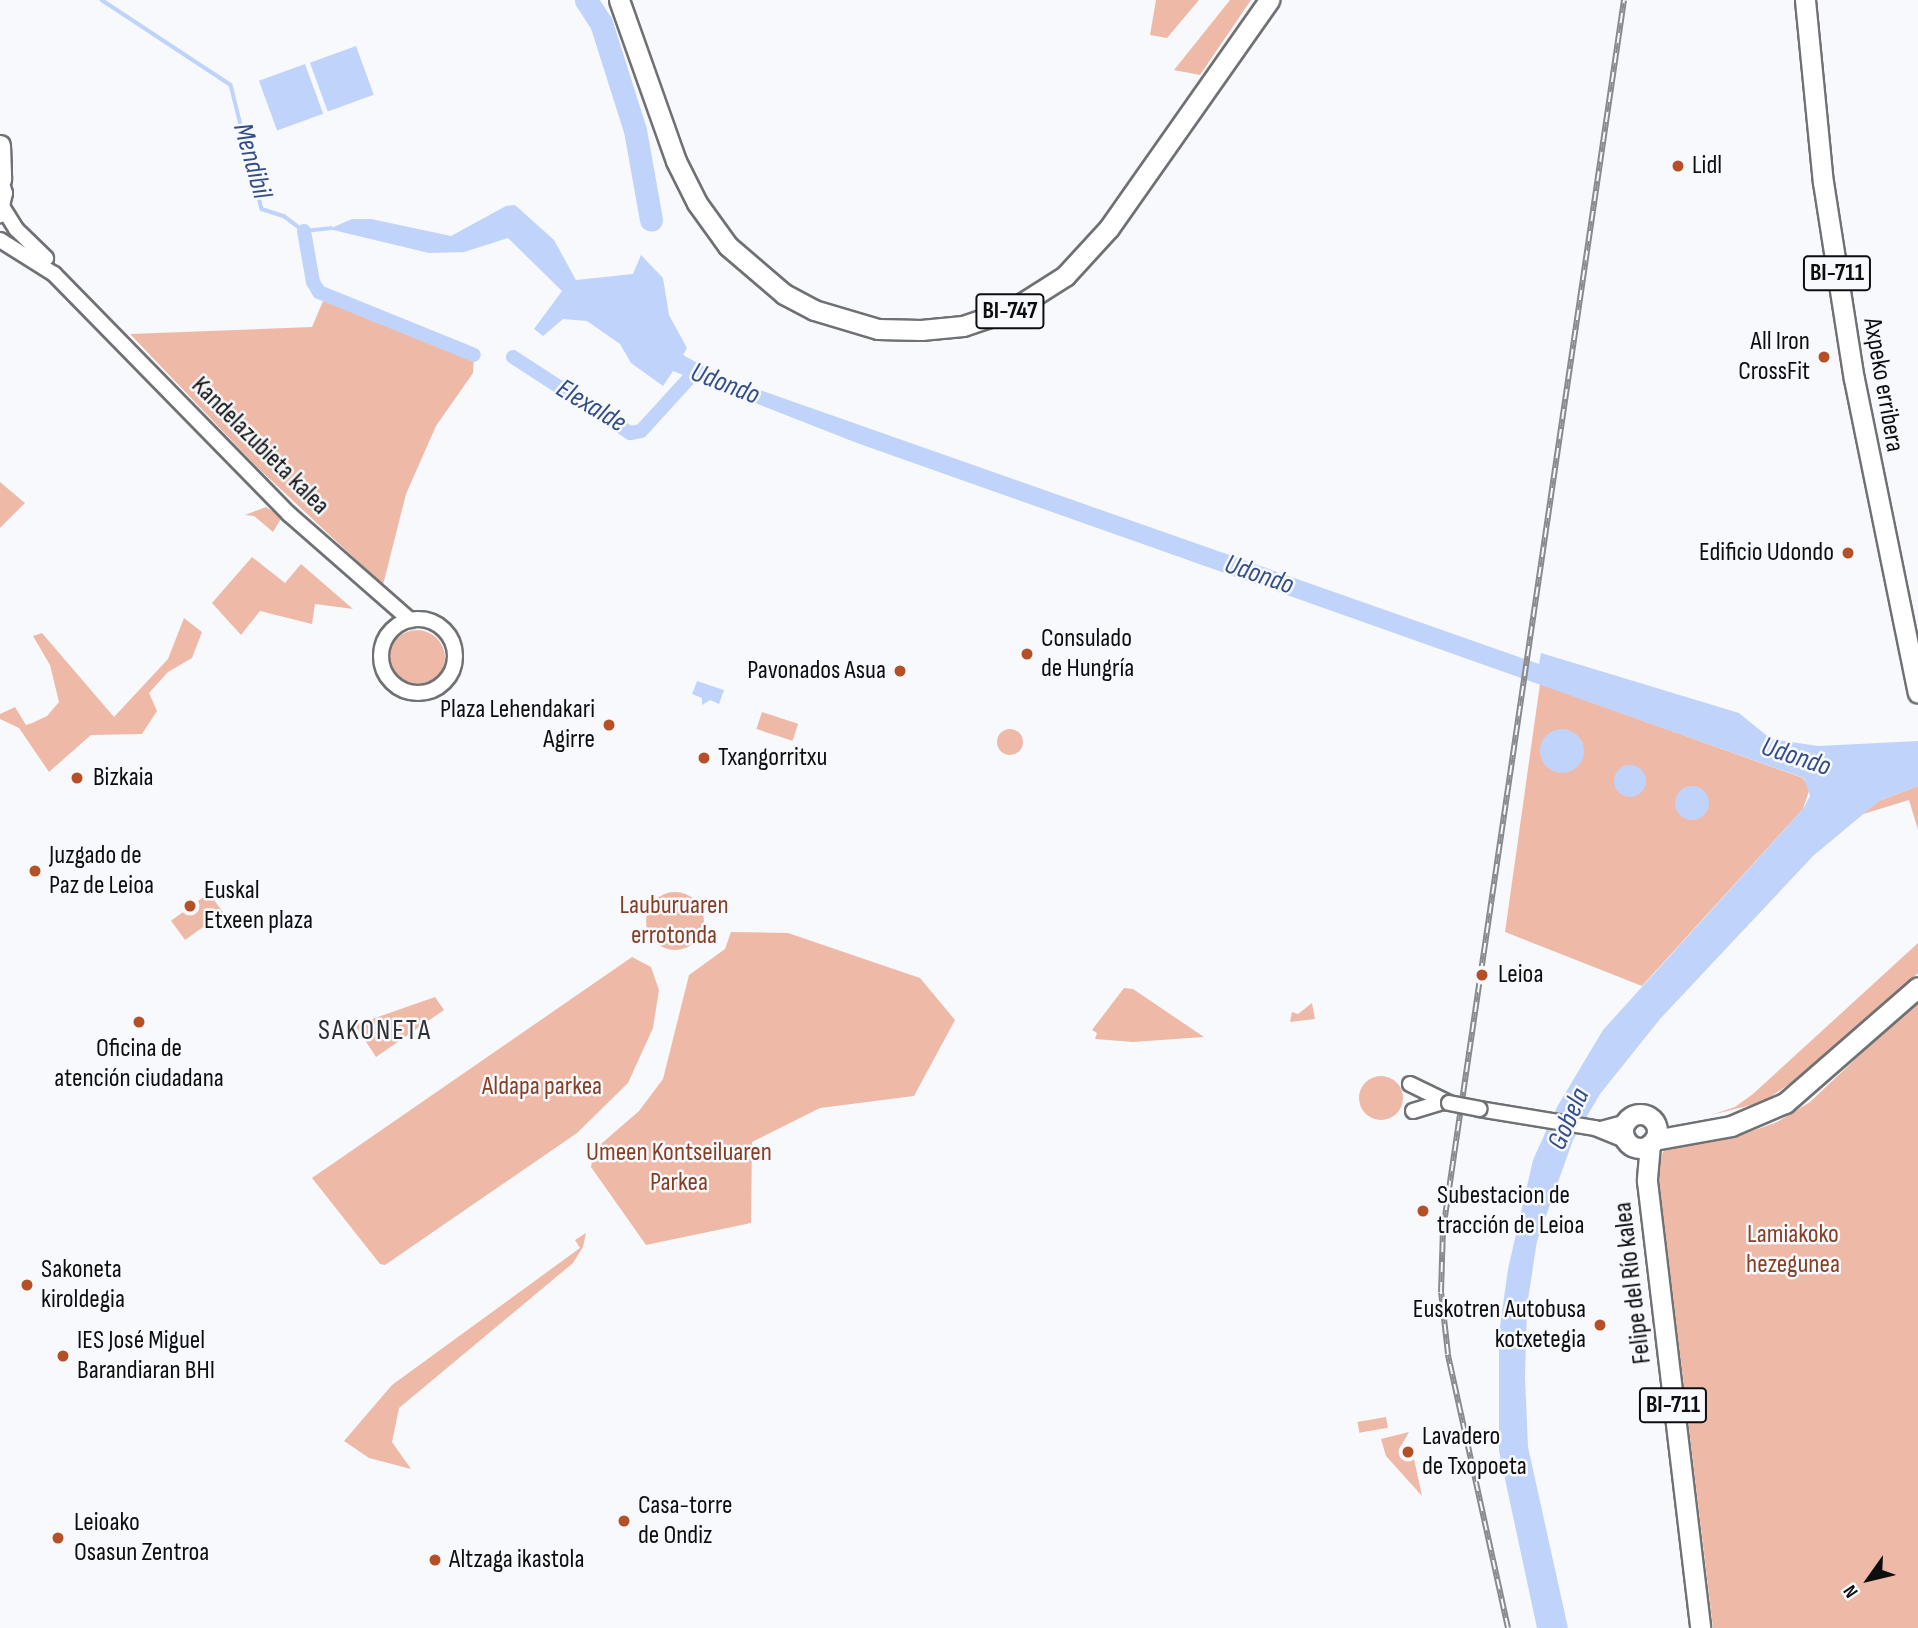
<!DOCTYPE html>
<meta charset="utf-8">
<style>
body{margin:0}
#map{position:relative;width:1918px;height:1628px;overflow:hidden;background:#f7f9fd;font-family:"Sofia Sans Condensed",sans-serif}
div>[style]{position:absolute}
.green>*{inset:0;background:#eebaa7;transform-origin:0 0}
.round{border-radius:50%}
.water>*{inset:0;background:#c0d3fb;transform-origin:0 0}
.stream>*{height:3.5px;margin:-1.75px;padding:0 1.75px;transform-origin:1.75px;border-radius:1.75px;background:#c0d3fb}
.canal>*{height:14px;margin:-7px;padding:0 7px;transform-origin:7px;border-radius:7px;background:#c0d3fb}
.river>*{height:23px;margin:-11.5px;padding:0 11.5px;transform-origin:11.5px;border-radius:11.5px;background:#c0d3fb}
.roads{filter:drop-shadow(2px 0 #6f7174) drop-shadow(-2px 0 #6f7174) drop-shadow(0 2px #6f7174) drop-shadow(0 -2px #6f7174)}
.tertiary>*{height:14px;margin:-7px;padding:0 7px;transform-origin:7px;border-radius:7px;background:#fff}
.tertiary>.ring{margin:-7px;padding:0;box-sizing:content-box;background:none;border:14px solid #fff;border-radius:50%}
.primary>*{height:19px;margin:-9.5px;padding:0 9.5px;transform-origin:9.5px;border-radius:9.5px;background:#fff}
.primary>.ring{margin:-9.5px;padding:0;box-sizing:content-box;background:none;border:19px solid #fff;border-radius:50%}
.rail>*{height:6px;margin-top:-3px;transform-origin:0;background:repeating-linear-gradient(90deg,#f7f9fd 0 10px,#888a8d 0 20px);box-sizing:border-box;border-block:2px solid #888a8d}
.bridges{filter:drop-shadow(2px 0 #6f7174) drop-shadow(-2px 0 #6f7174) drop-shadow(0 2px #6f7174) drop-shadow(0 -2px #6f7174)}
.tertiary-bridge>*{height:14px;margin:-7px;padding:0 7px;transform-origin:7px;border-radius:7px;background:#fff}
.dots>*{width:19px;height:19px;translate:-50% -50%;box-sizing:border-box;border:4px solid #f7f9fd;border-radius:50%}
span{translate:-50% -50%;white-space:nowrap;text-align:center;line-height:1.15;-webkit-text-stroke:5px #f7f9fd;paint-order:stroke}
.shield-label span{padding:2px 5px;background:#f7f9fd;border:2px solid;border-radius:5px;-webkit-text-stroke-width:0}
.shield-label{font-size:24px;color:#0e0e10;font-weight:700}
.poi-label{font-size:26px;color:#0e0e10}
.left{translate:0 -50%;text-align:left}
.right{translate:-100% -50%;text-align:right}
.street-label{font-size:26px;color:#0e0e10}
.park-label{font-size:26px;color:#853f24}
.water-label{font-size:28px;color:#334d89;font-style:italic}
.neighbourhood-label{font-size:28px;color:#2d2e32;letter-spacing:2px}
.north{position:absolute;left:1834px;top:1544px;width:70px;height:70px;-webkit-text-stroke:5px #f7f9fd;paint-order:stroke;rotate:236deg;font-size:19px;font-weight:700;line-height:28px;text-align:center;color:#0e0e10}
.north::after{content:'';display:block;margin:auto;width:24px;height:32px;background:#0e0e10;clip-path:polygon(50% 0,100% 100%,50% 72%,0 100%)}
</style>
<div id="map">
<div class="green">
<i style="clip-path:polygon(1156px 0,1199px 0,1167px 38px,1150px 35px)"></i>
<i style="clip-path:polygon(1230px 0,1251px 0,1200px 75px,1174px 70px)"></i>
<i style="clip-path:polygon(323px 301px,474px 355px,473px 373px,436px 426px,406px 494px,383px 585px,257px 467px,130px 334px,312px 327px)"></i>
<i style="clip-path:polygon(0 482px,25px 503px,0 528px)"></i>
<i style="clip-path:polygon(266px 507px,282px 517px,273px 532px,254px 516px,245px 515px)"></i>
<i style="clip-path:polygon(252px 557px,285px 583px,301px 564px,353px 609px,315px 604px,312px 624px,260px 611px,241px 635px,212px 603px)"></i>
<i style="clip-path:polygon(184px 618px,202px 632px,192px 658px,168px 672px,149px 693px,157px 711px,142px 734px,91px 735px,49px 772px,19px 728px,0 719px,0 714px,15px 707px,26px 725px,32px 723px,47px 716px,59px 702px,50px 665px,33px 636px,42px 633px,114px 717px,168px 659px)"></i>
<i class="round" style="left:389px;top:630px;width:56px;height:56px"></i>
<i style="clip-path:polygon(1540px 684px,1803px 778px,1810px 788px,1803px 809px,1642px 986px,1505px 932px)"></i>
<i style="left:762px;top:712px;width:38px;height:18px;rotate:18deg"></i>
<i class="round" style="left:997px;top:729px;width:26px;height:26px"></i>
<i style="clip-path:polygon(1918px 786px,1918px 830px,1909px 800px,1860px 815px,1879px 801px)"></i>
<i class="round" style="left:646px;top:892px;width:58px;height:58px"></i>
<i style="left:209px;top:893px;width:24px;height:47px;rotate:54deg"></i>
<i style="clip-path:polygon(731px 932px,788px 933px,920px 978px,955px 1020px,914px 1096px,820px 1108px,752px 1142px,751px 1223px,646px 1245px,591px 1167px,594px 1150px,639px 1111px,663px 1079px,689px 975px,725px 949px)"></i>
<i style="clip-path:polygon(1918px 943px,1918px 973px,1814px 1067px,1763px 1102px,1711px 1115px,1735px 1107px,1753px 1094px)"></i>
<i style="clip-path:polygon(632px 957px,651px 967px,659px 990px,653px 1028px,628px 1083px,577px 1133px,385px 1265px,380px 1264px,312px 1178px)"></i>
<i style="clip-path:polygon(1124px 988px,1133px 989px,1204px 1037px,1133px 1042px,1095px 1039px,1097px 1033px,1092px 1030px)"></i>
<i style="clip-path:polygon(435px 997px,444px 1010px,376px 1057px,355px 1025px)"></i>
<i style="clip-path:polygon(1918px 1000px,1918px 1628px,1713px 1628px,1657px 1163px,1666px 1147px,1682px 1141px,1736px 1137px,1777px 1122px,1810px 1102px)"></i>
<i style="clip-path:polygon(1312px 1003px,1315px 1019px,1290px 1022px,1292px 1012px,1298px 1014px)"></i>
<i class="round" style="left:1359px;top:1076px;width:44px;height:44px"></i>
<i style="clip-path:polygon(586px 1233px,583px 1247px,573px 1263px,399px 1408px,392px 1442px,411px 1469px,369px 1458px,344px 1441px,392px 1385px,580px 1248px,575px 1240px)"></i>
<i style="left:1386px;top:1417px;width:11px;height:29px;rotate:80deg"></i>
<i style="clip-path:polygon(1409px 1432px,1401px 1446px,1404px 1460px,1414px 1459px,1422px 1496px,1386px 1456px,1381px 1439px)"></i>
</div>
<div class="water">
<i style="left:356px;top:46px;width:52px;height:49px;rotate:70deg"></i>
<i style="left:305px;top:64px;width:53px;height:49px;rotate:70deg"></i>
<i style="clip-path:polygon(515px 205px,554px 240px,576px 280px,633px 274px,641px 255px,663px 278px,669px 315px,687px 348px,683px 355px,723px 377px,1539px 664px,1541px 653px,1739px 713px,1771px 739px,1818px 746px,1918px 741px,1918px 786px,1879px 801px,1813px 856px,1660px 1019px,1600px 1094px,1573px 1140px,1537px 1241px,1527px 1306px,1525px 1377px,1528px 1447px,1568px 1628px,1537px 1628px,1499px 1451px,1499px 1334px,1508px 1269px,1533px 1160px,1557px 1107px,1603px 1030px,1803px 809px,1810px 796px,1804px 778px,857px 443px,673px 371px,663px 386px,631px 363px,620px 344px,587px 321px,563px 319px,543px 336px,534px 329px,562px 291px,508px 238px,464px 252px,429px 253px,329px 229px,352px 219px,371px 219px,451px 236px,506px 206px)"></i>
<i style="clip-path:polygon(697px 681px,724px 690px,719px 704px,710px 700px,702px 705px,702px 698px,692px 694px)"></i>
<i class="round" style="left:1540px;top:729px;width:44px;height:44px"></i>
<i class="round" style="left:1614px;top:765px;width:32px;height:32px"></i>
<i class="round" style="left:1675px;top:786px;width:34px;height:34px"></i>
</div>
<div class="stream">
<i style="left:102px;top:0;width:154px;rotate:33.4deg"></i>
<i style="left:231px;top:85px;width:128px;rotate:76deg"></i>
<i style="left:262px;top:209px;width:23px;rotate:18deg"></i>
<i style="left:284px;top:216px;width:25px;rotate:37deg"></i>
<i style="left:304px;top:231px;width:27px;rotate:-6deg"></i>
</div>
<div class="canal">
<i style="left:304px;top:231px;width:52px;rotate:80deg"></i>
<i style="left:313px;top:282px;width:12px;rotate:59deg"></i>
<i style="left:319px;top:292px;width:167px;rotate:22.1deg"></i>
<i style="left:513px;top:357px;width:140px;rotate:33deg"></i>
<i style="left:630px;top:433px;width:11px;rotate:-10deg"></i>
<i style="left:641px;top:431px;width:77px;rotate:-47.6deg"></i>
</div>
<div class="river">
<i style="left:586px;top:0;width:27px;rotate:57deg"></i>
<i style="left:601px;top:23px;width:112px;rotate:72.4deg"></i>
<i style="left:635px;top:130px;width:91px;rotate:79.9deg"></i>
</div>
<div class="roads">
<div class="tertiary">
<i style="left:0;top:177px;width:17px;rotate:73deg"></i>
<i style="left:5px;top:193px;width:23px;rotate:103deg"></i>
<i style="left:3px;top:208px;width:25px;rotate:58deg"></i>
<i style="left:16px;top:229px;width:42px;rotate:44deg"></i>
<i style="left:0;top:240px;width:64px;rotate:32.2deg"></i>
<i style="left:54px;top:274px;width:336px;rotate:45.6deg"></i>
<i style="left:289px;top:514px;width:161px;rotate:41.2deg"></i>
<i class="ring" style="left:381px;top:619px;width:60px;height:60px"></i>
<i style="left:1410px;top:1084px;width:43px;rotate:26deg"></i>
<i style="left:1479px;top:1109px;width:118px;rotate:9.3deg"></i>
<i style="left:1595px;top:1128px;width:32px;rotate:22deg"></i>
<i style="left:1413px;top:1111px;width:31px;rotate:-17deg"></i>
<i style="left:1601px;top:1129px;width:24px;rotate:-15deg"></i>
</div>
<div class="primary">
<i style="left:619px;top:0;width:171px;rotate:70.5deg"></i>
<i style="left:676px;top:161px;width:47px;rotate:63.4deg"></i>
<i style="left:697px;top:203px;width:53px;rotate:54.2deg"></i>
<i style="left:728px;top:246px;width:74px;rotate:40.6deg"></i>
<i style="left:784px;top:294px;width:34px;rotate:28deg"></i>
<i style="left:814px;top:310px;width:67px;rotate:16.5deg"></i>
<i style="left:878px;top:329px;width:43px;rotate:1.3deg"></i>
<i style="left:921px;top:330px;width:42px;rotate:-5.4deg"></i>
<i style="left:963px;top:326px;width:53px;rotate:-18.8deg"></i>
<i style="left:1013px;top:309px;width:62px;rotate:-32.4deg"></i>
<i style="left:1065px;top:276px;width:65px;rotate:-47.5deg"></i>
<i style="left:1109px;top:228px;width:279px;rotate:-54.9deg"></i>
<i style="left:1805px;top:0;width:183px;rotate:84.4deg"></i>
<i style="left:1823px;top:182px;width:199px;rotate:81.1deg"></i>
<i style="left:1854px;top:379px;width:320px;rotate:78.5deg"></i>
<i style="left:0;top:145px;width:34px;rotate:88deg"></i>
<i class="ring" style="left:1623px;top:1114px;width:15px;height:15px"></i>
<i style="left:1654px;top:1140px;width:78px;rotate:-10.3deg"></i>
<i style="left:1731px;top:1126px;width:59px;rotate:-23.1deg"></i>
<i style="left:1785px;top:1103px;width:176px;rotate:-41.1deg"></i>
<i style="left:1650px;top:1144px;width:37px;rotate:95deg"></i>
<i style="left:1647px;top:1181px;width:450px;rotate:83.2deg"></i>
</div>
</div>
<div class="rail">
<i style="left:1508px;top:1628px;width:280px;rotate:-102.4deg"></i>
<i style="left:1448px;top:1354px;width:62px;rotate:-96.4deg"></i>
<i style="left:1441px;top:1292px;width:62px;rotate:-88.2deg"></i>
<i style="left:1443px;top:1230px;width:1243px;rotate:-81.63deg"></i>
</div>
<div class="bridges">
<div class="tertiary-bridge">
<i style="left:1449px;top:1103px;width:31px;rotate:11deg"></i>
</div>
</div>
<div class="dots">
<i style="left:1678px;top:166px;background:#b54f25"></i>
<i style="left:1824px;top:357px;background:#b54f25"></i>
<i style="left:1848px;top:553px;background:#b54f25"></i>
<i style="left:1027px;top:654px;background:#b54f25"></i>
<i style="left:900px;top:671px;background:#b54f25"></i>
<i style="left:609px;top:725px;background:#b54f25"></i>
<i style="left:704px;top:758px;background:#b54f25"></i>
<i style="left:77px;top:778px;background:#b54f25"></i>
<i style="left:35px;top:871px;background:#b54f25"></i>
<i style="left:190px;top:906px;background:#b54f25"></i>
<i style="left:1482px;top:975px;background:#b54f25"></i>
<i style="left:139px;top:1022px;background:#b54f25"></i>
<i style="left:1423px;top:1211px;background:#b54f25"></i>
<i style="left:27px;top:1285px;background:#b54f25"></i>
<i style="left:1600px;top:1325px;background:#b54f25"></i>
<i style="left:63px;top:1356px;background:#b54f25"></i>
<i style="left:1408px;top:1452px;background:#b54f25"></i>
<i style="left:624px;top:1521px;background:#b54f25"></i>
<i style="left:58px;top:1538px;background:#b54f25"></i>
<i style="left:435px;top:1560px;background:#b54f25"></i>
</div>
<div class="shield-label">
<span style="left:1837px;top:273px">BI-711</span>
<span style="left:1010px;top:311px">BI-747</span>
<span style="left:1673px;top:1405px">BI-711</span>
</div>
<div class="poi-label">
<span class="left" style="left:1692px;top:166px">Lidl</span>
<span class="right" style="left:1810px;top:357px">All Iron<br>CrossFit</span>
<span class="right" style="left:1834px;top:553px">Edificio Udondo</span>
<span class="left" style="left:1041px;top:654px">Consulado<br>de Hungría</span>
<span class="right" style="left:886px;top:671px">Pavonados Asua</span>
<span class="right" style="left:595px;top:725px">Plaza Lehendakari<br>Agirre</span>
<span class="left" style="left:718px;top:758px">Txangorritxu</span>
<span class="left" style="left:93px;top:778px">Bizkaia</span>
<span class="left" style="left:49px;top:871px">Juzgado de<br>Paz de Leioa</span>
<span class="left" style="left:204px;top:906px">Euskal<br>Etxeen plaza</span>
<span class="left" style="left:1498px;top:975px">Leioa</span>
<span style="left:139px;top:1064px">Oficina de<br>atención ciudadana</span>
<span class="left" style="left:1437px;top:1211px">Subestacion de<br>tracción de Leioa</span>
<span class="left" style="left:41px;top:1285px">Sakoneta<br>kiroldegia</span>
<span class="right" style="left:1586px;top:1325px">Euskotren Autobusa<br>kotxetegia</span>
<span class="left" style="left:77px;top:1356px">IES José Miguel<br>Barandiaran BHI</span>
<span class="left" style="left:1422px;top:1452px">Lavadero<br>de Txopoeta</span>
<span class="left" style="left:638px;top:1521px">Casa-torre<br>de Ondiz</span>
<span class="left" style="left:74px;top:1538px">Leioako<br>Osasun Zentroa</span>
<span class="left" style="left:449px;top:1560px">Altzaga ikastola</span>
</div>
<div class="street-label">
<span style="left:1883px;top:385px;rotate:80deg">Axpeko erribera</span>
<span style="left:260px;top:446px;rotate:45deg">Kandelazubieta kalea</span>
<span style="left:1633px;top:1283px;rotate:-97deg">Felipe del Río kalea</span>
</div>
<div class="park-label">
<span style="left:674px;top:921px">Lauburuaren<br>errotonda</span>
<span style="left:542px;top:1087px">Aldapa parkea</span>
<span style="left:679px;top:1168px">Umeen Kontseiluaren<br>Parkea</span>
<span style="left:1793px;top:1250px">Lamiakoko<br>hezegunea</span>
</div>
<div class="water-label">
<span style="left:252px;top:161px;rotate:74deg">Mendibil</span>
<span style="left:725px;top:384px;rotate:21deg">Udondo</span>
<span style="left:591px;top:406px;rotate:31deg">Elexalde</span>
<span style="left:1259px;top:575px;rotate:19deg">Udondo</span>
<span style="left:1796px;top:757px;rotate:18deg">Udondo</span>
<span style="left:1569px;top:1119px;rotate:-66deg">Gobela</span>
</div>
<div class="neighbourhood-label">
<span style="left:375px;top:1031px">SAKONETA</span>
</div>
<div class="north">N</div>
</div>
